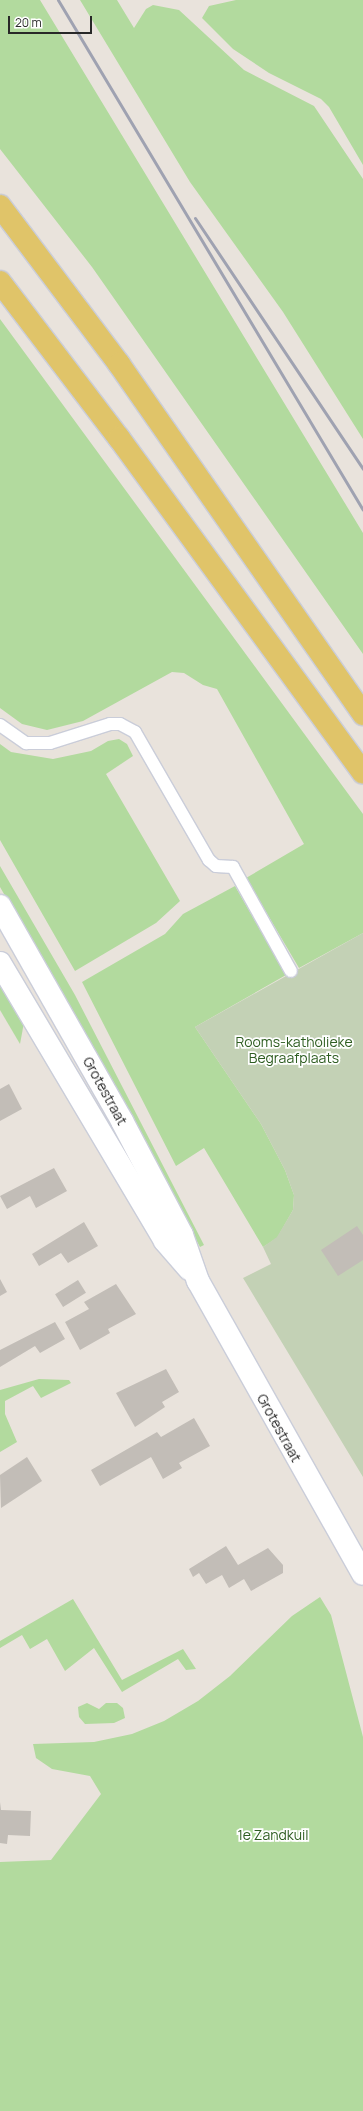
<!DOCTYPE html>
<style>
body{margin:0}
#map{position:relative;width:363px;height:2111px;overflow:hidden;background:#e9e3dc;font-family:Manrope,sans-serif}
div>[style]{position:absolute}
.green>*{inset:0;background:#b2da9e}
.cemetery>*{inset:0;background:#c3d1b5}
.building>*{inset:0;background:#c2bdb7;transform-origin:0 0}
.roads{filter:drop-shadow(1px 0 #cacdd9) drop-shadow(-1px 0 #cacdd9) drop-shadow(0 1px #cacdd9) drop-shadow(0 -1px #cacdd9)}
.lane>*{height:12px;margin:-6px;padding:0 6px;transform-origin:6px;border-radius:6px;background:#fff}
.secondary>*{height:22px;margin:-11px;padding:0 11px;transform-origin:11px;border-radius:11px;background:#fff}
.primary>*{height:22px;margin:-11px;padding:0 11px;transform-origin:11px;border-radius:11px;background:#e0c469}
.rail>*{height:3px;margin:-1.5px;padding:0 1.5px;transform-origin:1.5px;border-radius:1.5px;background:#9fa2b1}
span{translate:-50% -50%;white-space:nowrap;text-align:center;line-height:1.15;-webkit-text-stroke:3.5px #fff;paint-order:stroke}
.park-label{font-size:14px;color:#2e5d21}
.street-label{font-size:14px;color:#282828}
.scale{position:absolute;left:8px;top:16px;width:84px;height:18px;box-sizing:border-box;border:2px solid #282828;border-top:0;padding-left:5px;font-size:12px;line-height:14px;white-space:nowrap;color:#282828;-webkit-text-stroke:3px #fff;paint-order:stroke}
</style>
<div id="map">
<div class="green">
<i style="clip-path:polygon(0 0,40px 0,363px 533px,363px 654px,92px 267px,0 149px)"></i>
<i style="clip-path:polygon(80px 0,117px 0,134px 28px,146px 9px,153px 5px,179px 10px,244px 70px,314px 106px,363px 179px,363px 439px,283px 312px,190px 182px)"></i>
<i style="clip-path:polygon(236px 0,363px 0,363px 165px,329px 107px,321px 99px,269px 73px,233px 49px,202px 18px,209px 6px)"></i>
<i style="clip-path:polygon(0 319px,363px 814px,363px 933px,299px 968px,246px 878px,304px 844px,217px 689px,203px 685px,184px 673px,172px 672px,83px 721px,47px 730px,22px 724px,0 708px)"></i>
<i style="clip-path:polygon(119px 739px,127px 744px,133px 756px,106px 774px,180px 901px,156px 923px,75px 971px,0 840px,0 744px,11px 752px,53px 759px,91px 751px,108px 741px)"></i>
<i style="clip-path:polygon(0 866px,75px 995px,204px 1245px,200px 1247px,105px 1070px,0 887px)"></i>
<i style="clip-path:polygon(235px 886px,286px 975px,195px 1027px,261px 1124px,285px 1170px,294px 1195px,293px 1210px,277px 1238px,263px 1247px,204px 1148px,176px 1166px,82px 982px,165px 934px,183px 914px)"></i>
<i style="clip-path:polygon(0 976px,25px 1017px,20px 1044px,0 1010px)"></i>
<i style="clip-path:polygon(39px 1379px,69px 1380px,71px 1383px,41px 1398px,33px 1386px,5px 1401px,5px 1414px,17px 1442px,0 1452px,0 1390px)"></i>
<i style="clip-path:polygon(320px 1597px,331px 1615px,363px 1737px,363px 2111px,0 2111px,0 1862px,51px 1860px,101px 1794px,90px 1776px,52px 1769px,36px 1758px,33px 1744px,94px 1742px,132px 1734px,164px 1721px,198px 1701px,230px 1676px,292px 1616px)"></i>
<i style="clip-path:polygon(73px 1599px,122px 1680px,183px 1649px,196px 1669px,186px 1670px,178px 1659px,122px 1692px,94px 1648px,65px 1671px,47px 1639px,30px 1649px,22px 1635px,0 1648px,0 1641px)"></i>
<i style="clip-path:polygon(87px 1703px,99px 1709px,106px 1703px,117px 1703px,123px 1708px,125px 1718px,114px 1723px,85px 1724px,79px 1717px,78px 1707px)"></i>
</div>
<div class="cemetery">
<i style="clip-path:polygon(363px 933px,363px 1477px,243px 1278px,271px 1264px,263px 1247px,277px 1237px,293px 1210px,294px 1195px,285px 1170px,261px 1124px,195px 1027px)"></i>
</div>
<div class="building">
<i style="clip-path:polygon(9px 1084px,22px 1109px,0 1121px,0 1089px)"></i>
<i style="clip-path:polygon(54px 1168px,67px 1191px,36px 1208px,30px 1196px,7px 1209px,0 1196px)"></i>
<i style="clip-path:polygon(84px 1222px,98px 1246px,68px 1263px,61px 1253px,39px 1266px,32px 1254px)"></i>
<i style="clip-path:polygon(357px 1226px,363px 1235px,363px 1260px,338px 1276px,321px 1250px)"></i>
<i style="clip-path:polygon(0 1279px,7px 1292px,0 1296px)"></i>
<i style="left:78px;top:1280px;width:15px;height:27px;rotate:58deg"></i>
<i style="clip-path:polygon(116px 1284px,136px 1314px,108px 1329px,110px 1333px,80px 1350px,65px 1322px,89px 1309px,84px 1302px)"></i>
<i style="clip-path:polygon(55px 1322px,65px 1339px,40px 1353px,35px 1346px,0 1367px,0 1350px)"></i>
<i style="clip-path:polygon(166px 1369px,179px 1392px,162px 1402px,165px 1407px,135px 1427px,116px 1393px)"></i>
<i style="clip-path:polygon(194px 1418px,210px 1446px,179px 1463px,182px 1468px,163px 1479px,151px 1457px,100px 1486px,91px 1470px,157px 1432px,161px 1437px)"></i>
<i style="clip-path:polygon(27px 1457px,42px 1481px,1px 1508px,0 1475px)"></i>
<i style="clip-path:polygon(226px 1546px,238px 1565px,268px 1548px,283px 1565px,283px 1573px,251px 1591px,244px 1579px,229px 1588px,222px 1575px,206px 1584px,199px 1573px,193px 1577px,189px 1569px)"></i>
<i style="clip-path:polygon(0 1802px,1px 1810px,31px 1811px,30px 1836px,8px 1835px,7px 1844px,0 1843px)"></i>
</div>
<div class="roads">
<div class="lane">
<i style="left:0;top:725px;width:32px;rotate:35deg"></i>
<i style="left:26px;top:743px;width:24px"></i>
<i style="left:50px;top:743px;width:63px;rotate:-17.6deg"></i>
<i style="left:110px;top:724px;width:10px"></i>
<i style="left:120px;top:724px;width:17px;rotate:28deg"></i>
<i style="left:135px;top:732px;width:148px;rotate:60deg"></i>
<i style="left:209px;top:860px;width:9px;rotate:41deg"></i>
<i style="left:216px;top:866px;width:17px;rotate:3deg"></i>
<i style="left:233px;top:867px;width:119px;rotate:60.9deg"></i>
</div>
<div class="secondary">
<i style="left:0;top:906px;width:247px;rotate:60.4deg"></i>
<i style="left:122px;top:1121px;width:129px;rotate:62.2deg"></i>
<i style="left:182px;top:1235px;width:49px;rotate:70.8deg"></i>
<i style="left:198px;top:1281px;width:336px;rotate:60.6deg"></i>
<i style="left:0;top:963px;width:323px;rotate:59.3deg"></i>
<i style="left:165px;top:1241px;width:37px;rotate:49deg"></i>
</div>
<div class="primary">
<i style="left:0;top:206px;width:198px;rotate:53deg"></i>
<i style="left:119px;top:364px;width:427px;rotate:55.1deg"></i>
<i style="left:0;top:282px;width:196px;rotate:52.7deg"></i>
<i style="left:119px;top:438px;width:414px;rotate:53.9deg"></i>
</div>
</div>
<div class="rail">
<i style="left:58px;top:0;width:594px;rotate:59.12deg"></i>
<i style="left:195px;top:218px;width:302px;rotate:56.2deg"></i>
</div>
<div class="park-label">
<span style="left:294px;top:1050px">Rooms-katholieke<br>Begraafplaats</span>
<span style="left:273px;top:1835px">1e Zandkuil</span>
</div>
<div class="street-label">
<span style="left:105px;top:1091px;rotate:61deg">Grotestraat</span>
<span style="left:279px;top:1428px;rotate:61deg">Grotestraat</span>
</div>
<div class="scale">20 m</div>
</div>
